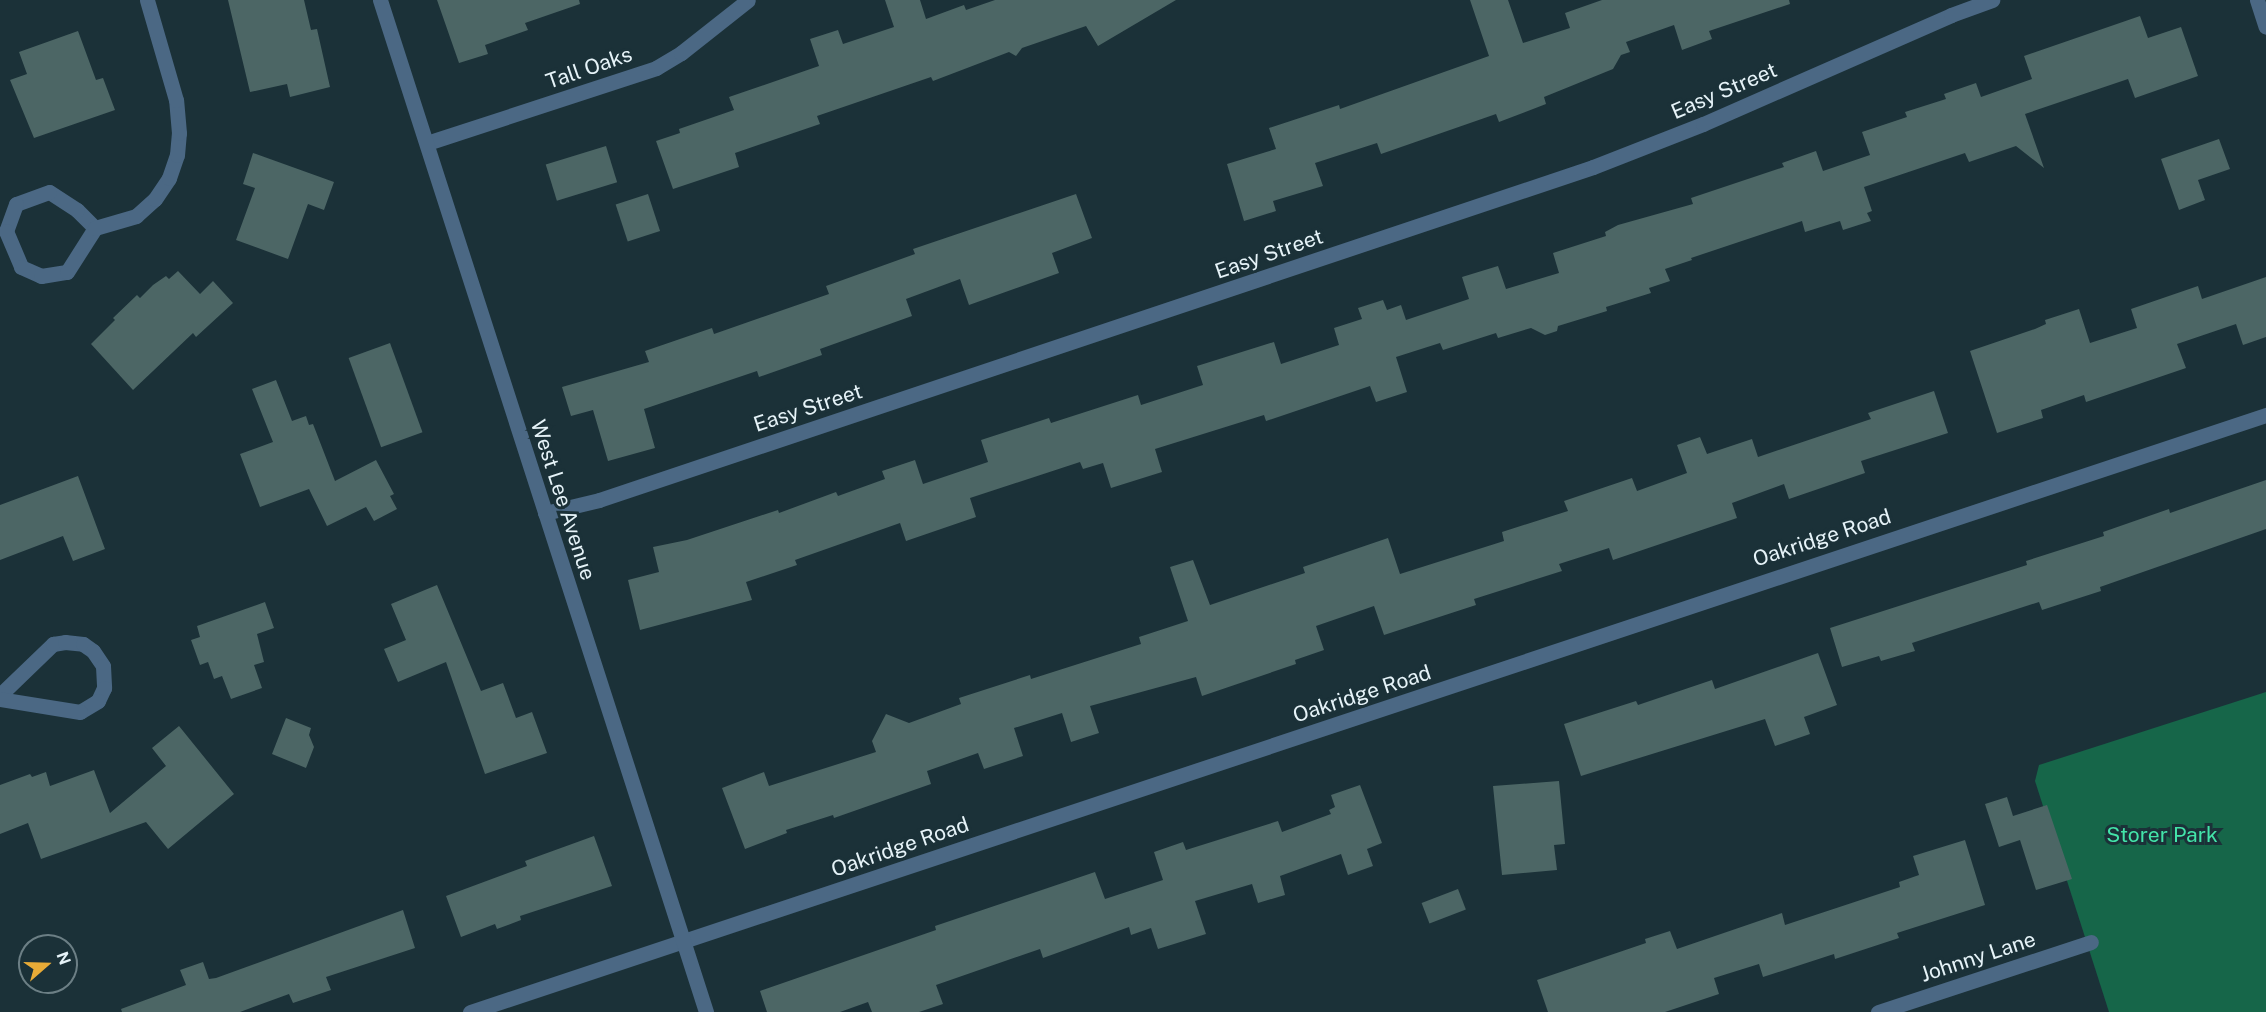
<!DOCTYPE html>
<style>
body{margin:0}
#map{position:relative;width:2266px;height:1012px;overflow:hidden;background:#1b3138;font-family:"Public Sans",sans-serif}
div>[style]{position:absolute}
.green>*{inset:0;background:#166649}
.building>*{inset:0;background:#4c6665;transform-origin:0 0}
.minor>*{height:15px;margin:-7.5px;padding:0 7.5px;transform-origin:7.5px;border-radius:7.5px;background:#4b6884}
.tertiary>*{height:15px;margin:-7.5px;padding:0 7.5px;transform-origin:7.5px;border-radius:7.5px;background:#4b6884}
span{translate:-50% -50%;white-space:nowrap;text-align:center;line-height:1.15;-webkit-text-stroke:6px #1b3138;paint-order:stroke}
.street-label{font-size:21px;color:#e6f3f8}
.park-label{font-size:21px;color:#43e4a9}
.north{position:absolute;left:18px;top:934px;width:60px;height:60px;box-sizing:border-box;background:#1b3138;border:2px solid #6c7f85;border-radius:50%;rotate:70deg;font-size:16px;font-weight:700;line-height:24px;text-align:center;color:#e6f3f8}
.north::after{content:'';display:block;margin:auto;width:21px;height:27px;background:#e8ab37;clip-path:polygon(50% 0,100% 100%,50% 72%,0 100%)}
</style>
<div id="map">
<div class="green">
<i style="clip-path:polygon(2266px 692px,2266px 1012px,2109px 1012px,2035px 781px,2039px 765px)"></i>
</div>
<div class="building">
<i style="clip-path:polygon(228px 0,304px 0,311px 30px,317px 29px,330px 87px,290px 97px,287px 84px,250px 92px)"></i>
<i style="clip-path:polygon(437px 0,579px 0,580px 4px,525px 23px,528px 30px,485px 45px,488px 54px,459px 63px)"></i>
<i style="clip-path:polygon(885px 0,920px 0,926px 19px,964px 5px,966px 10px,995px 0,1176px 0,1098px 46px,1086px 26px,1022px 48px,1016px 56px,1009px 52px,933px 81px,931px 77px,817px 116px,820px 124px,735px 153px,739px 167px,673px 189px,656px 141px,680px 133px,679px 129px,734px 110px,729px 97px,819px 66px,810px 39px,838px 30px,843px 44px,894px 27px)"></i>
<i style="clip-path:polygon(1470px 0,1508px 0,1523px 43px,1570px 28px,1565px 13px,1602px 0,1789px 0,1790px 4px,1709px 31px,1712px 39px,1682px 50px,1674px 25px,1626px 42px,1630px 52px,1621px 55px,1613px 69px,1544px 97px,1546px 104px,1499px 122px,1496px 114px,1381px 154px,1377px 143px,1315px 163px,1323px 186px,1273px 201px,1276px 211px,1244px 221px,1227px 164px,1276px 149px,1269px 128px,1339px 105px,1340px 109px,1489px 56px)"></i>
<i style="clip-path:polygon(2140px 16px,2148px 38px,2181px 27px,2198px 76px,2135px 98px,2128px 79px,2025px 114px,2044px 168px,2016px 146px,1969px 162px,1965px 153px,1864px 187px,1872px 211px,1867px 213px,1871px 221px,1843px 230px,1840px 221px,1805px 232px,1802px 221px,1691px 258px,1692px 260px,1665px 269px,1670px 281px,1649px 288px,1651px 293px,1606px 307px,1607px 311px,1558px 326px,1557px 331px,1545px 335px,1531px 328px,1498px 338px,1496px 333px,1443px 350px,1440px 343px,1396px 357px,1407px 392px,1376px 402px,1370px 386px,1266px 421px,1264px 415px,1155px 449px,1162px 472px,1111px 488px,1103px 463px,1083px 469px,1080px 462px,970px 498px,976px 517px,906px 541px,900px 523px,795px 560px,797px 565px,746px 582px,752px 600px,640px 630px,628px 580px,659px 572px,653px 547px,687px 540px,778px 510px,779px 513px,836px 492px,838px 496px,885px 479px,882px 471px,915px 460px,923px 484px,988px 462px,981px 440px,1049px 418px,1051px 423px,1138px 395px,1141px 405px,1203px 385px,1197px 366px,1274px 342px,1281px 364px,1339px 345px,1334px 328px,1362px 319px,1358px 308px,1383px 300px,1387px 310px,1401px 305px,1406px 320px,1469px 299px,1462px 277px,1498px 266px,1506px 289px,1559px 273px,1553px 253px,1606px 236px,1605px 232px,1618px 225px,1693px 204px,1691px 198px,1784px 167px,1782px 163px,1816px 151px,1823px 171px,1870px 155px,1862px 132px,1907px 117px,1905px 112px,1946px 99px,1944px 94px,1976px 83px,1981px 97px,2032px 79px,2024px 56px)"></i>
<i style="clip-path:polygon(78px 31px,96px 80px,103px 78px,115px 110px,34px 138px,10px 80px,27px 74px,19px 52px)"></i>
<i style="clip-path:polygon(2219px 139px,2230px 169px,2198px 180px,2205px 200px,2179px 210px,2161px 159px)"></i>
<i style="left:606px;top:146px;width:38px;height:63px;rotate:73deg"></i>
<i style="clip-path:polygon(253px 153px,334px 182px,324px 210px,308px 204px,288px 259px,236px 240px,255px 188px,243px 184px)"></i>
<i style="left:648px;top:194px;width:39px;height:34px;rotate:72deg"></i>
<i style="clip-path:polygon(1076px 194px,1092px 238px,1052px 253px,1059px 273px,969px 305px,960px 279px,906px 299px,912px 316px,820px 349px,822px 355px,759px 377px,757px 371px,644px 409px,655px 448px,608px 461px,593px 410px,571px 416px,562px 387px,649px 362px,645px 351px,712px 328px,714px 334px,829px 294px,826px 286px,915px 254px,913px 249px)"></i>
<i style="clip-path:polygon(178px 271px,200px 294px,213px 281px,233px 303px,196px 337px,193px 333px,133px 390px,91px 344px,115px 320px,113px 318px,137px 295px,140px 298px,153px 285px,166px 276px,169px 279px)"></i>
<i style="clip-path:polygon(2266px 277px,2266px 337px,2243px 345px,2236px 324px,2177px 344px,2186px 368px,2086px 402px,2084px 395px,2041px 410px,2043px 418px,1997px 433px,1970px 351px,2035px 329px,2046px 324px,2045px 320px,2079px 309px,2090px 343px,2137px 328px,2131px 309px,2198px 286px,2202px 299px)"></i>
<i style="left:390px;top:343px;width:95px;height:44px;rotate:70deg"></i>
<i style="clip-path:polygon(276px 380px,292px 421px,306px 416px,309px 425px,313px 424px,335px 481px,376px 460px,394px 494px,390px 496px,397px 509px,374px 521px,366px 507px,327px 526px,309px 489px,260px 507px,240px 454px,273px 442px,252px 389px)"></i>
<i style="clip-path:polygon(1934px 391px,1948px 433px,1861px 461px,1865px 473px,1789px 499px,1784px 484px,1732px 503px,1737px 518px,1613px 560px,1609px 548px,1559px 564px,1562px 571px,1474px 599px,1476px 605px,1384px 635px,1374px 606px,1316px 626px,1324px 650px,1295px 660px,1296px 664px,1202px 696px,1196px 677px,1090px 706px,1099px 733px,1071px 742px,1062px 713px,1014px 728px,1023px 756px,984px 769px,978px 753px,927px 771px,931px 784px,834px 818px,833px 815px,786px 830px,787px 833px,745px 849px,722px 788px,764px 772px,769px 786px,876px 752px,872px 741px,886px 714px,909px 723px,961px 704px,959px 698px,1030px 675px,1031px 679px,1141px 644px,1139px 637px,1188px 621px,1170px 567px,1193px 560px,1210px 605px,1305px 573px,1303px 567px,1388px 538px,1400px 574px,1504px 541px,1502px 532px,1568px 511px,1564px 501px,1632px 478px,1637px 491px,1687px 473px,1677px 445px,1700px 437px,1707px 454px,1752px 439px,1758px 457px,1871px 419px,1868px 413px)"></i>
<i style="clip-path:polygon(78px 476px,105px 549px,73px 561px,63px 536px,0 560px,0 505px)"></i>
<i style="clip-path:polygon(2266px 480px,2266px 529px,2100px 587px,2101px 591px,2042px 610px,2039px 602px,1912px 643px,1915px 651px,1881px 661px,1879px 656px,1842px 667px,1830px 628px,2027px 565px,2026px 561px,2104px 536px,2103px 532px,2169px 509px,2170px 513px)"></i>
<i style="clip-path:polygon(437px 585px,481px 691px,503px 683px,516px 718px,532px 712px,547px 753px,485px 774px,446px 662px,398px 682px,384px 649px,406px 640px,391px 604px)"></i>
<i style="clip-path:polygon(265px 602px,274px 628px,257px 634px,264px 662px,254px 665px,262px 688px,231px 699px,222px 676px,214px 679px,208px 662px,200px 665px,191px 640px,200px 637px,197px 626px)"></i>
<i style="clip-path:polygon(1818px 653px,1837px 705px,1804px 717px,1810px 734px,1775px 746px,1765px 719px,1581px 776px,1564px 724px,1636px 701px,1638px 705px,1712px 680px,1715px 689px)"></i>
<i style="clip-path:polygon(286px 718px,311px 728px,309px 735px,314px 747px,306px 768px,272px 754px)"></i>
<i style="clip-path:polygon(179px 726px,234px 794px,168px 849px,146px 822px,41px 859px,28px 823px,0 834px,0 785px,30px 774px,32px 777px,46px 772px,50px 786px,94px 770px,110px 813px,166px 766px,152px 748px)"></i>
<i style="clip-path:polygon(1559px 781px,1565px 844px,1554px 845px,1557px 870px,1502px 875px,1493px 786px)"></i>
<i style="clip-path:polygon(1360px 785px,1382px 843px,1367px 849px,1373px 866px,1348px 875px,1341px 854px,1280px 876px,1285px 895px,1258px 903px,1252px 884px,1195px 901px,1206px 934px,1158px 949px,1151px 928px,1131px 935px,1129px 927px,1043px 958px,1040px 949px,936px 985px,943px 1004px,919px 1012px,872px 1012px,868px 1002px,840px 1012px,767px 1012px,760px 991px,936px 930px,935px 926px,1095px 872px,1105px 899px,1163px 880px,1154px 852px,1183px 842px,1186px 850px,1278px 821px,1282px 832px,1331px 814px,1329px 810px,1335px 807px,1331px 795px)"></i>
<i style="clip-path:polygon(2007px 797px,2013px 816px,2047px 805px,2072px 879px,2036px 890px,2020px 840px,1999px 847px,1985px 804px)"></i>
<i style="clip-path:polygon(594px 836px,612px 886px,520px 916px,521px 920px,497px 929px,495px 924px,461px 937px,446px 896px,527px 866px,525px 861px)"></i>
<i style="clip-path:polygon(1965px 840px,1985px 905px,1897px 933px,1899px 938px,1835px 959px,1834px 954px,1763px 977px,1759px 964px,1714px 978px,1719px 994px,1665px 1012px,1548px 1012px,1537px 980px,1646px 943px,1645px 939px,1670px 931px,1677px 949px,1782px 913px,1785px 925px,1900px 887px,1899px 882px,1919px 875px,1913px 856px)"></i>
<i style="left:1458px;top:889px;width:22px;height:39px;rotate:69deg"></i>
<i style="clip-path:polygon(403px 910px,415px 948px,326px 977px,331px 990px,293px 1003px,289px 994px,240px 1012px,122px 1012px,121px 1009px,186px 985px,180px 970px,203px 962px,209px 979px,216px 978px)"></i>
</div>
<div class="minor">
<i style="left:427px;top:143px;width:241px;rotate:-18.1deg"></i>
<i style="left:656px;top:68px;width:29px;rotate:-31deg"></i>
<i style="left:681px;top:53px;width:85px;rotate:-38.3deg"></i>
<i style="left:95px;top:228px;width:25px;rotate:-135deg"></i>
<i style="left:77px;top:210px;width:33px;rotate:-147deg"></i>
<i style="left:49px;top:192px;width:35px;rotate:160deg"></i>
<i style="left:16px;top:204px;width:29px;rotate:110deg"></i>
<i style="left:6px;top:231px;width:39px;rotate:67deg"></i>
<i style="left:21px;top:267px;width:22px;rotate:24deg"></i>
<i style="left:41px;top:276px;width:26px;rotate:-9deg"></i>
<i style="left:67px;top:272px;width:52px;rotate:-57.5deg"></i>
<i style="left:95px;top:228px;width:43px;rotate:-16.3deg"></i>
<i style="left:136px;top:216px;width:25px;rotate:-42deg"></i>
<i style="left:155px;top:199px;width:25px;rotate:-56deg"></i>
<i style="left:169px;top:178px;width:24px;rotate:-71deg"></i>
<i style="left:177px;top:155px;width:22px;rotate:-85deg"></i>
<i style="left:179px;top:133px;width:33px;rotate:-95deg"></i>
<i style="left:176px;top:100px;width:104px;rotate:-106.2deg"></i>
<i style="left:545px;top:513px;width:56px;rotate:-13.5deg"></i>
<i style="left:599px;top:500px;width:1048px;rotate:-18.52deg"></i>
<i style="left:1593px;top:167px;width:118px;rotate:-21.4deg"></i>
<i style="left:1703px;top:124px;width:271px;rotate:-23.7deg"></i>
<i style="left:1951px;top:15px;width:44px;rotate:-20.1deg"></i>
<i style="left:0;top:695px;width:74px;rotate:-43.9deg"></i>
<i style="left:53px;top:644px;width:12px;rotate:-9deg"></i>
<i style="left:65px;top:642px;width:18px;rotate:6deg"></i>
<i style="left:83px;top:644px;width:12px;rotate:35deg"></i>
<i style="left:93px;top:651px;width:18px;rotate:56deg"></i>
<i style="left:103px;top:666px;width:22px;rotate:87deg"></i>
<i style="left:104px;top:688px;width:14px;rotate:115deg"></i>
<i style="left:98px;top:701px;width:21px;rotate:149deg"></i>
<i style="left:80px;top:712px;width:81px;rotate:-170.8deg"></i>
<i style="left:470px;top:1012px;width:1893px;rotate:-18.39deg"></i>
<i style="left:1878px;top:1012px;width:224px;rotate:-18.2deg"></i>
</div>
<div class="tertiary">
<i style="left:380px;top:0;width:1063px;rotate:72.14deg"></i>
<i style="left:2257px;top:0;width:28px;rotate:72deg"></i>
</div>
<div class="street-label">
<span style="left:589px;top:68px;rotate:-19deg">Tall Oaks</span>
<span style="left:1724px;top:91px;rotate:-23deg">Easy Street</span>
<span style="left:1269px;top:254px;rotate:-19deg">Easy Street</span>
<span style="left:808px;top:408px;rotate:-18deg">Easy Street</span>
<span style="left:563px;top:500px;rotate:72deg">West Lee Avenue</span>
<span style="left:1822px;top:538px;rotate:-18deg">Oakridge Road</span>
<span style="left:1362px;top:694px;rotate:-18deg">Oakridge Road</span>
<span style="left:900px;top:847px;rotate:-19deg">Oakridge Road</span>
<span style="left:1978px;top:957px;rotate:-18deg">Johnny Lane</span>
</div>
<div class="park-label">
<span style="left:2162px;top:835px">Storer Park</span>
</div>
<div class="north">N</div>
</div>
